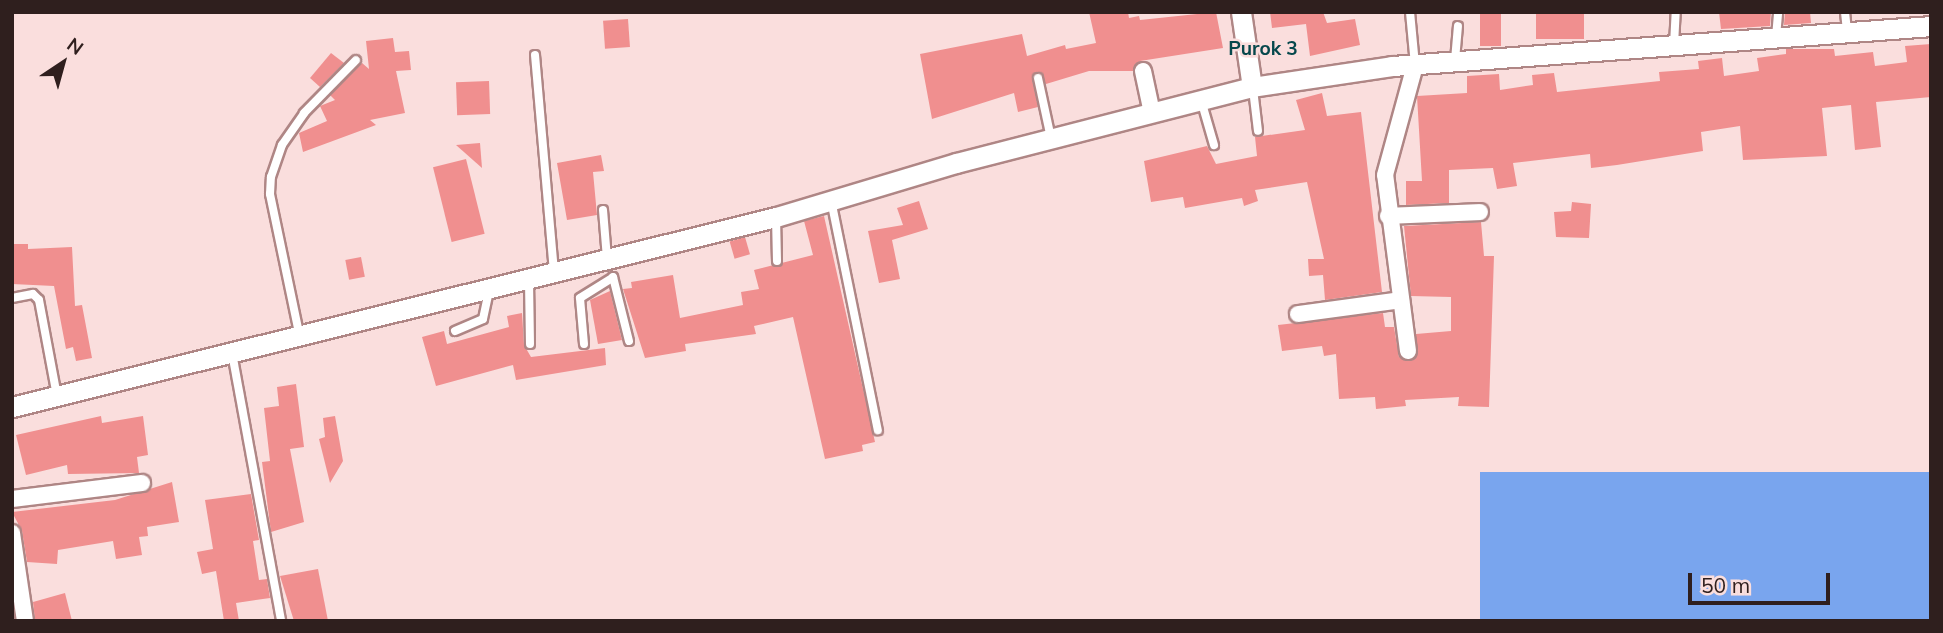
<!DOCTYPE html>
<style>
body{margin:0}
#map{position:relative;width:1943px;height:633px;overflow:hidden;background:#fadedd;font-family:Mulish,sans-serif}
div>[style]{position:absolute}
.water>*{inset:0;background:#79a5ee;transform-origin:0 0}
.building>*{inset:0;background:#f08f8f;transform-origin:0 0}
.roads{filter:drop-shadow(2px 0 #af8685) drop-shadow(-2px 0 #af8685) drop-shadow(0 2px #af8685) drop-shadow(0 -2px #af8685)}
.service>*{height:8px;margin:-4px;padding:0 4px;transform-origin:4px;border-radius:4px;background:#fff}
.minor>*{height:16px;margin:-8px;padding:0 8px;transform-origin:8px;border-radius:8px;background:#fff}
.tertiary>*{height:19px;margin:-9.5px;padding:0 9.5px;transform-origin:9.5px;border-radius:9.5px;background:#fff}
span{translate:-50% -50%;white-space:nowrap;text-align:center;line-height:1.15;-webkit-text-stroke:5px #fadedd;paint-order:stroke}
.neighbourhood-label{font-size:19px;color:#06484c;font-weight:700}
.frame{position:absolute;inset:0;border:14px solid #2f1f1e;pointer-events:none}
.north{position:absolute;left:28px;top:28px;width:70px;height:70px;-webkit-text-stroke:5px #fadedd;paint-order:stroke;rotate:36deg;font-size:19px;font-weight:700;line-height:28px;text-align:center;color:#2f1f1e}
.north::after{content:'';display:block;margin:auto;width:24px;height:32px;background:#2f1f1e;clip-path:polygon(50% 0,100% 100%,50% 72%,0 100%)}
.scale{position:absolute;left:1688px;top:573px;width:142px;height:32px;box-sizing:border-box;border:4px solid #2f1f1e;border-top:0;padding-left:9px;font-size:21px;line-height:24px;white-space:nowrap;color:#2f1f1e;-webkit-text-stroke:5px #fadedd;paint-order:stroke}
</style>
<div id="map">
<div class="water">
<i style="left:1931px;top:472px;width:149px;height:451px;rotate:90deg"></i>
</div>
<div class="building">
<i style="clip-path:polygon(1089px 12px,1128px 12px,1129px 18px,1139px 16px,1140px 20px,1216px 12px,1223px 48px,1140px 61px,1133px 71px,1089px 71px,1046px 84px,1036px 72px,1032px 79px,1038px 107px,1018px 112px,1014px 93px,932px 119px,920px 54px,1022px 34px,1027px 56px,1065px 45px,1066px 49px,1096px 43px)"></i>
<i style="clip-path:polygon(1270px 12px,1323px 12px,1327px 23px,1355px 19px,1360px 45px,1310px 56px,1306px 24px,1272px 28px)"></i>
<i style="left:1480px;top:12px;width:21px;height:34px"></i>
<i style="left:1536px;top:12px;width:48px;height:27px"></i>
<i style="clip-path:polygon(1719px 12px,1771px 12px,1770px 26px,1721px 29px)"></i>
<i style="clip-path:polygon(1785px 12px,1810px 12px,1811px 23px,1784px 25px)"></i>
<i style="left:628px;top:19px;width:28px;height:25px;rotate:86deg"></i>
<i style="clip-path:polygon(393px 38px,395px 52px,409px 51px,411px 70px,396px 71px,405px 113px,370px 120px,376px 125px,303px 152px,299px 133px,327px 121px,320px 106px,335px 100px,330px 95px,362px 63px,369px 69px,366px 41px)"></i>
<i style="clip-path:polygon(1931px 44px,1931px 97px,1876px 102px,1881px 147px,1855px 150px,1851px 105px,1822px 108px,1827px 156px,1743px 160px,1740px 126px,1701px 132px,1703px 151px,1617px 165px,1591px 168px,1590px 154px,1513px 163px,1517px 186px,1497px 189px,1493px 168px,1449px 170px,1449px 203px,1406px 205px,1406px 181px,1422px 181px,1417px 96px,1467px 93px,1467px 76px,1499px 74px,1500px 90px,1533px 85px,1532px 75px,1554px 73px,1557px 92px,1660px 81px,1659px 72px,1699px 69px,1698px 61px,1722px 58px,1724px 76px,1759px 71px,1757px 58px,1786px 54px,1786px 49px,1834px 49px,1835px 56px,1873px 52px,1875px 66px,1907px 62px,1905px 46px)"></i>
<i style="clip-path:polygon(331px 53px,344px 63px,320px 87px,310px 78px)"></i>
<i style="left:489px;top:81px;width:33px;height:33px;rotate:88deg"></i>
<i style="clip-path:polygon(1322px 93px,1327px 116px,1361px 112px,1382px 292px,1325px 300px,1323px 275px,1309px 276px,1308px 259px,1324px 259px,1307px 182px,1255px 190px,1258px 201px,1244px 206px,1242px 198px,1185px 208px,1183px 197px,1151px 202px,1144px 161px,1207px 146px,1216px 164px,1257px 156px,1255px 137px,1305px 130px,1296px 100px)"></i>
<i style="clip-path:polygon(480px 143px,482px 168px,456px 145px)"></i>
<i style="clip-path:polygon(601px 155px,604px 171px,593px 172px,597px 215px,567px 220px,557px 163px)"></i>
<i style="left:466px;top:159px;width:77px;height:34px;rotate:76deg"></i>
<i style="clip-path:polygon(919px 201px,928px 229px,892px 240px,900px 279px,879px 283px,868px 231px,903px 225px,897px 208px)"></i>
<i style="clip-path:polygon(1572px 202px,1591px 204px,1589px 238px,1556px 237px,1554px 212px,1571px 211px)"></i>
<i style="clip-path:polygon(824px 216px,875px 442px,862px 445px,863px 451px,825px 459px,793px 317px,754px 326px,756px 334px,685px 344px,686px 351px,645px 358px,623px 289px,632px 288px,631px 282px,673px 275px,680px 318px,743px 305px,741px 292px,759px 289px,754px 270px,813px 255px,804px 221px)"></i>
<i style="clip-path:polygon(1481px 222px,1484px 256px,1494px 256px,1489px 407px,1458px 406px,1459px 397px,1405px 400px,1406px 406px,1376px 409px,1375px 397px,1339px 399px,1336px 354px,1324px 356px,1322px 346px,1282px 351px,1278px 325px,1383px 313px,1385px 327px,1394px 327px,1399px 357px,1414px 360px,1416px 334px,1451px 331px,1451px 297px,1411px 296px,1404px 226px)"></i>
<i style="left:745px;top:237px;width:18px;height:16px;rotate:74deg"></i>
<i style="clip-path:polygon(12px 244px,28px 244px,28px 249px,72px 247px,75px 306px,82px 305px,92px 358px,76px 361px,73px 347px,66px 349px,54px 286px,12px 284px)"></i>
<i style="left:361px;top:257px;width:20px;height:16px;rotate:79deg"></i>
<i style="clip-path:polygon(610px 291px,622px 340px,598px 344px,590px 300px)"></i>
<i style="clip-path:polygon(522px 313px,524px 345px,531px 357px,605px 348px,606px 365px,516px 380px,513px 365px,436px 386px,422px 337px,444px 331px,447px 344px,509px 327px,507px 316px)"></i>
<i style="clip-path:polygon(296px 384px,304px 447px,290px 449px,304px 522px,271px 532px,262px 462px,270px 461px,264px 408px,279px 406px,277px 387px)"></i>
<i style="clip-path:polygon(101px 416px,102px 423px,143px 416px,148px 455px,137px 457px,139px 473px,68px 474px,67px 465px,26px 475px,16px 435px)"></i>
<i style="clip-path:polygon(335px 416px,343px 461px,330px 483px,319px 439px,325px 437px,323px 418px)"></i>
<i style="clip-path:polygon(172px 482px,179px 522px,147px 527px,148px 536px,139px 537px,142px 555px,116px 559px,113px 541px,58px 550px,57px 564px,27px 562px,22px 531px,12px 512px,115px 500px)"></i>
<i style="clip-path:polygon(251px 494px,259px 540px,253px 541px,259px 580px,267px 579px,270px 598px,236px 603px,239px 621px,224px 621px,216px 571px,202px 574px,197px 552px,213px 549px,205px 500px)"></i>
<i style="clip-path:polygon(318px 569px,328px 621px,294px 621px,280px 576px)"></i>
<i style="clip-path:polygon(65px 593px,72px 621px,35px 621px,33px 602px)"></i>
</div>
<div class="roads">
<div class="service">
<i style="left:1410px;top:12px;width:53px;rotate:84.6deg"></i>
<i style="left:1845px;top:12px;width:18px;rotate:84deg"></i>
<i style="left:1776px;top:37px;width:25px;rotate:-85deg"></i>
<i style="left:1674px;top:45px;width:33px;rotate:-87deg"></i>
<i style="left:535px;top:55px;width:218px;rotate:85deg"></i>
<i style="left:1455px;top:60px;width:34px;rotate:-85deg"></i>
<i style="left:1038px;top:78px;width:61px;rotate:77.8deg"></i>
<i style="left:1253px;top:89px;width:42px;rotate:83.2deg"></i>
<i style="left:1201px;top:100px;width:47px;rotate:73.9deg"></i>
<i style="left:831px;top:200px;width:235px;rotate:78.5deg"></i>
<i style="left:603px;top:210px;width:49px;rotate:85.3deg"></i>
<i style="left:776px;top:217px;width:44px;rotate:88.7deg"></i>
<i style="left:529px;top:281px;width:63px;rotate:89.1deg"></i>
<i style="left:12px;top:298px;width:21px;rotate:-11deg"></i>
<i style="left:33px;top:294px;width:8px;rotate:45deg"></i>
<i style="left:39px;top:300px;width:98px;rotate:79.4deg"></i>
<i style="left:455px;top:331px;width:30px;rotate:-23deg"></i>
<i style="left:483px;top:319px;width:30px;rotate:-78deg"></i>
<i style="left:299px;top:333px;width:142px;rotate:-101.8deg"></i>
<i style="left:270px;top:194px;width:17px;rotate:-87deg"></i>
<i style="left:271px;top:177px;width:34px;rotate:-71deg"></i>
<i style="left:282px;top:145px;width:39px;rotate:-55deg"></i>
<i style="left:304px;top:113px;width:74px;rotate:-45.5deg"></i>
<i style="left:584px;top:344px;width:46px;rotate:-95deg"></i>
<i style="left:580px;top:298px;width:39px;rotate:-32deg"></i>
<i style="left:613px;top:277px;width:66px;rotate:76deg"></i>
<i style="left:232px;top:353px;width:272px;rotate:79.6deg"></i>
</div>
<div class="minor">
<i style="left:1143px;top:71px;width:43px;rotate:77.9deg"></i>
<i style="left:1388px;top:216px;width:92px;rotate:-2.5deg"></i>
<i style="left:1298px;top:314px;width:104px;rotate:-7.7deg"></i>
<i style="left:1408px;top:351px;width:177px;rotate:-97.4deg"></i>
<i style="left:1385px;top:175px;width:114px;rotate:-74.7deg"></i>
<i style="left:12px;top:499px;width:131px;rotate:-7deg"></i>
<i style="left:12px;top:533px;width:89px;rotate:81.6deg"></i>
</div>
<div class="tertiary">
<i style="left:1241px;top:12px;width:76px;rotate:81.7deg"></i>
<i style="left:12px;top:407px;width:787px;rotate:-13.97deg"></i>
<i style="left:776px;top:217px;width:188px;rotate:-16.7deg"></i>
<i style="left:956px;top:163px;width:306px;rotate:-14.4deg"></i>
<i style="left:1252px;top:87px;width:142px;rotate:-8.5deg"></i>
<i style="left:1392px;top:66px;width:540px;rotate:-4.24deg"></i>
</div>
</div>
<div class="neighbourhood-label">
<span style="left:1263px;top:49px">Purok 3</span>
</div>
<div class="frame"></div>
<div class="north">N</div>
<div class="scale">50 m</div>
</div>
